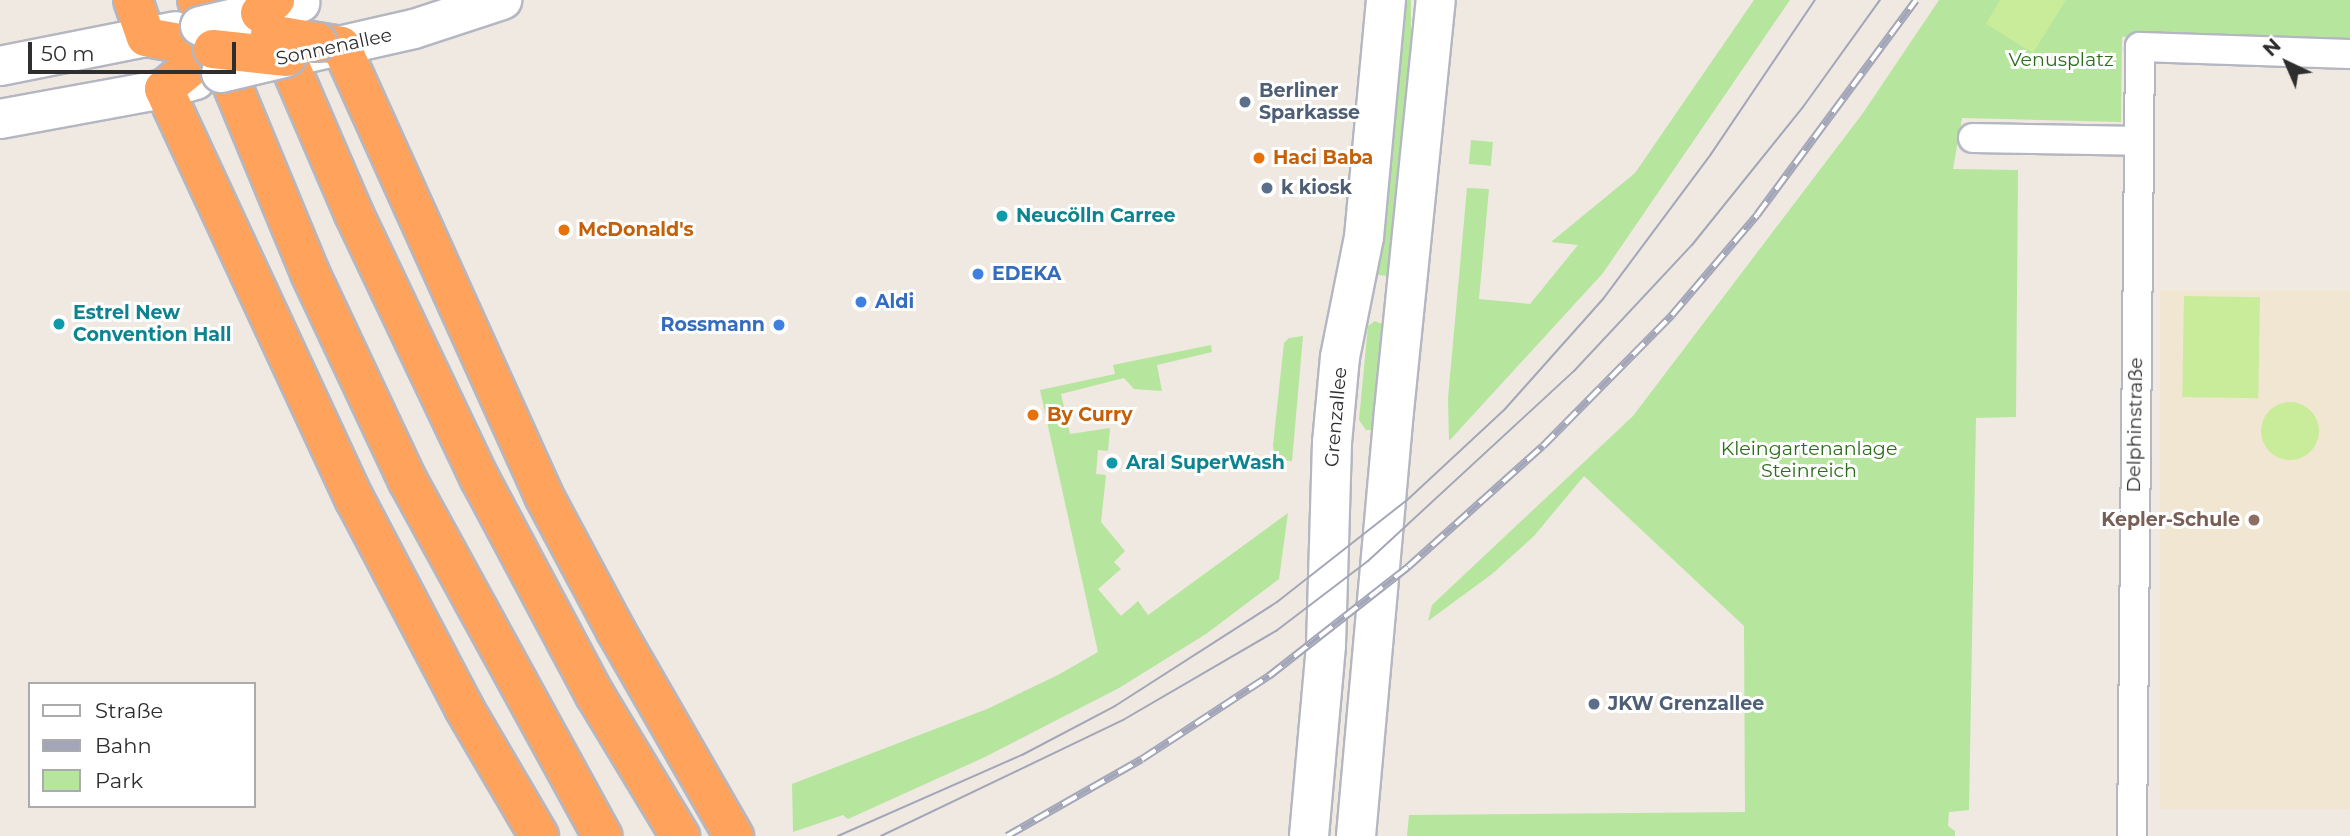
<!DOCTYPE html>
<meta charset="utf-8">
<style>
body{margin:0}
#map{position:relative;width:2350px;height:836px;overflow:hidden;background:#efe9e1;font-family:Montserrat,sans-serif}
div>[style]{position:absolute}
.education>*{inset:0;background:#f0e6d1;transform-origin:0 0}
.green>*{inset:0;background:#b6e59e;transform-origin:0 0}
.pitch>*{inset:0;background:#c9ec9a;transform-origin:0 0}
.round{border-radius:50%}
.roads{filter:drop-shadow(2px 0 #b4b7c1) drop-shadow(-2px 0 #b4b7c1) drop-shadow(0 2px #b4b7c1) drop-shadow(0 -2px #b4b7c1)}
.minor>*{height:28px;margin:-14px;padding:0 14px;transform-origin:14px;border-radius:14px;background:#fff}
.secondary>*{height:38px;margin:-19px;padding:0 19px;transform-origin:19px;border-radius:19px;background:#fff}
.motorway>*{height:38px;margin:-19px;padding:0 19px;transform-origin:19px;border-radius:19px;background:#ffa35c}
.tram>*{height:2px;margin:-1px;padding:0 1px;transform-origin:1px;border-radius:1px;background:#a3a6b8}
.rail>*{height:8px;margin-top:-4px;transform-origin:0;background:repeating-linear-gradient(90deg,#fff 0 16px,#a3a6b8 0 32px);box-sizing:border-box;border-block:2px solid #a3a6b8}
.bridges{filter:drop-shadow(2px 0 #b4b7c1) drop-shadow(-2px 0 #b4b7c1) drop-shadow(0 2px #b4b7c1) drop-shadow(0 -2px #b4b7c1)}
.secondary-bridge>*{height:38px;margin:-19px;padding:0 19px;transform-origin:19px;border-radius:19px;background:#fff}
.motorway-bridge>*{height:38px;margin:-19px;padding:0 19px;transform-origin:19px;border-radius:19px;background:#ffa35c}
.dots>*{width:19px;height:19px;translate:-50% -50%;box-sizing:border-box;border:4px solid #fff;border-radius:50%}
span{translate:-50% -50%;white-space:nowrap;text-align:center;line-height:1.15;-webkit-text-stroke:6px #fff;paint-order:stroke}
.street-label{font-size:19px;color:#2e2e2e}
.park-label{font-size:19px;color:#2c6e1b}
.service-label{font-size:19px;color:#4e5e75;font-weight:700}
.left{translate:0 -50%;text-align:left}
.food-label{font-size:19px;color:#c56008;font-weight:700}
.culture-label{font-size:19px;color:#0d838f;font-weight:700}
.shop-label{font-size:19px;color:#366cbe;font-weight:700}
.right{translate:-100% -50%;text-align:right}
.education-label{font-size:19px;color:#785e54;font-weight:700}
.legend{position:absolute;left:28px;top:682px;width:228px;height:126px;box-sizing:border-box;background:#fff;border:2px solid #ababab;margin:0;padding:9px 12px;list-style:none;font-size:21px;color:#2e2e2e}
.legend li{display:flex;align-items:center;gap:14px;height:35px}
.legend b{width:35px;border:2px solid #ababab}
.north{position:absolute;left:2252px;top:28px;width:70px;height:70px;-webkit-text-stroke:5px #fff;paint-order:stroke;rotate:316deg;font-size:19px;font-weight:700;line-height:28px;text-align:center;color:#2e2e2e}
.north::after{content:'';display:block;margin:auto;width:24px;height:32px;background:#2e2e2e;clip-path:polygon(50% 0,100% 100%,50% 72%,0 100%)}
.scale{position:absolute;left:28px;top:42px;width:208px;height:32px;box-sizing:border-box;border:4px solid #2e2e2e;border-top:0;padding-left:9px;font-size:21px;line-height:24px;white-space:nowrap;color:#2e2e2e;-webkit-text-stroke:5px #fff;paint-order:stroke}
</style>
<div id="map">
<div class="education">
<i style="left:2160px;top:290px;width:190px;height:519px"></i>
</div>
<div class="green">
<i style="clip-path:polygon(1399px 0,1411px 0,1411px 102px,1389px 276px,1379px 275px,1374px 270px)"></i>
<i style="clip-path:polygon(1754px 0,1790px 0,1603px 273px,1449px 441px,1448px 398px,1467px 188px,1489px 189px,1479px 299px,1530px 304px,1578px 245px,1551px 242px,1635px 173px)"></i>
<i style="clip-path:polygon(1939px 0,2350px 0,2350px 41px,2159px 34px,2122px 37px,2121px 122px,1962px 118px,1953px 169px,2018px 170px,2016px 417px,1976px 418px,1969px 810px,1949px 812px,1948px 826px,1955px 831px,1955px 836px,1407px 836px,1409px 815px,1745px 812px,1744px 626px,1584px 476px,1534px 536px,1492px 574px,1428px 621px,1432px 605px,1633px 416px,1863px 113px)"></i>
<i style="left:1471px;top:140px;width:22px;height:24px;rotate:5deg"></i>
<i style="clip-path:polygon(1375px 321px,1386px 326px,1373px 430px,1366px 430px,1359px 420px,1368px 326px)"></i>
<i style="clip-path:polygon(1303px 336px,1292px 461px,1280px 460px,1274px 453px,1273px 445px,1284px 343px,1289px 338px)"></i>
<i style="clip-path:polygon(1211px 345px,1212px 352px,1157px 365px,1162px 391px,1134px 389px,1124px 378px,1061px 394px,1070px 434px,1110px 428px,1108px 451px,1098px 450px,1096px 474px,1106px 475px,1101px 522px,1125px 551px,1114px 562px,1121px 569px,1098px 589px,1121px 616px,1138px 601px,1148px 615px,1288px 513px,1279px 579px,1206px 634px,1119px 688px,985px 757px,848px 819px,843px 815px,793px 832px,792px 784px,987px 709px,1058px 675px,1098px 652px,1040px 390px,1115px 374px,1113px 365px)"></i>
</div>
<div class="pitch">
<i style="clip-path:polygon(2000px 0,2066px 0,2033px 53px,1986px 24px)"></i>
<i style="left:2184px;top:296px;width:76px;height:101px;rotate:1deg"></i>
<i class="round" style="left:2261px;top:402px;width:58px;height:58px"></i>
</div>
<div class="roads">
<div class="minor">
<i style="left:1973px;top:138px;width:165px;rotate:1deg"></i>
<i style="left:2132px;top:836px;width:789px;rotate:-89.42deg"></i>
<i style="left:2140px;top:47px;width:210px;rotate:1.9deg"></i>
</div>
<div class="secondary">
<i style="left:308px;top:53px;width:109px;rotate:-12.8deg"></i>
<i style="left:414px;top:29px;width:93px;rotate:-18.2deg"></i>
<i style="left:0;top:66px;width:179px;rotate:-11.2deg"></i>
<i style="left:0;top:119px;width:167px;rotate:-10.4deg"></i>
<i style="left:164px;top:89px;width:33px;rotate:-16deg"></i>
<i style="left:1309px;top:836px;width:192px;rotate:-84.9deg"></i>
<i style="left:1326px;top:645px;width:202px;rotate:-88.3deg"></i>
<i style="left:1332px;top:443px;width:86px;rotate:-84.7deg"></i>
<i style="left:1340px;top:357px;width:122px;rotate:-78.7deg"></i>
<i style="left:1364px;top:237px;width:238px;rotate:-84.7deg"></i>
<i style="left:1356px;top:836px;width:427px;rotate:-84.9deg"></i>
<i style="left:1394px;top:411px;width:413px;rotate:-84.2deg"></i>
</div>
<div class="motorway">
<i style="left:133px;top:0;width:39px;rotate:71deg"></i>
<i style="left:146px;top:37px;width:68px;rotate:10.2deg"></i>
<i style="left:197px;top:0;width:295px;rotate:67.5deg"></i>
<i style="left:310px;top:273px;width:230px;rotate:64.8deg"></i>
<i style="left:408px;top:481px;width:405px;rotate:61.3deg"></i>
<i style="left:273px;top:26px;width:205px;rotate:66.7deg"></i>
<i style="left:354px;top:214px;width:293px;rotate:64.6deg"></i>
<i style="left:480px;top:479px;width:245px;rotate:62deg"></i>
<i style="left:595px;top:695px;width:165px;rotate:58.9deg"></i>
<i style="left:317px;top:42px;width:24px;rotate:9deg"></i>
<i style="left:341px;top:46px;width:494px;rotate:65.7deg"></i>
<i style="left:544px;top:496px;width:153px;rotate:61.9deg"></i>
<i style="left:616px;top:631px;width:237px;rotate:60.1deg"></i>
<i style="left:213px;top:49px;width:63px;rotate:140.8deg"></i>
<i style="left:164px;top:89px;width:453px;rotate:65.1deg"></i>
<i style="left:355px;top:500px;width:235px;rotate:62.3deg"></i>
<i style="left:464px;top:708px;width:148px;rotate:59.6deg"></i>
</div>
</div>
<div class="tram">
<i style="left:838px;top:836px;width:201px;rotate:-23.8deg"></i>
<i style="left:1022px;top:755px;width:105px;rotate:-27.8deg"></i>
<i style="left:1115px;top:706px;width:193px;rotate:-32.7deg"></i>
<i style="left:1277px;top:602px;width:164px;rotate:-38.1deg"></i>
<i style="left:1406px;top:501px;width:135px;rotate:-42.9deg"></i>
<i style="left:1505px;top:409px;width:147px;rotate:-48.3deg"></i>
<i style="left:1603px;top:299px;width:181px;rotate:-53.3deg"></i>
<i style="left:1711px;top:154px;width:186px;rotate:-56deg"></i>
<i style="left:881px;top:836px;width:268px;rotate:-25.6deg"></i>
<i style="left:1123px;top:720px;width:177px;rotate:-30.2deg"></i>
<i style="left:1276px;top:631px;width:116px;rotate:-37.3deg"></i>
<i style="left:1368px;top:561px;width:280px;rotate:-42.7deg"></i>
<i style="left:1574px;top:371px;width:173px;rotate:-46.9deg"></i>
<i style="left:1692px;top:245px;width:177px;rotate:-51.2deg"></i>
<i style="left:1803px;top:107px;width:132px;rotate:-54.3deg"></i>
</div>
<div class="rail">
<i style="left:1007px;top:836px;width:155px;rotate:-29.7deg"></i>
<i style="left:1142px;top:759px;width:152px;rotate:-33.2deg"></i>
<i style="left:1269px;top:676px;width:177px;rotate:-38.1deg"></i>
<i style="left:1408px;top:567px;width:181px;rotate:-41.9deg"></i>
<i style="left:1543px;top:446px;width:184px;rotate:-45.4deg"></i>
<i style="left:1672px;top:315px;width:131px;rotate:-49.6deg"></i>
<i style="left:1757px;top:215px;width:267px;rotate:-53.5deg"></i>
</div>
<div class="bridges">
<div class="secondary-bridge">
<i style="left:200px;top:26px;width:103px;rotate:-13deg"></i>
<i style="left:221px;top:73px;width:65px;rotate:-13.4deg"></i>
</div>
<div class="motorway-bridge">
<i style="left:260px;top:13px;width:20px;rotate:-41deg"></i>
<i style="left:270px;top:34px;width:48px;rotate:9.7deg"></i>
<i style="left:213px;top:49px;width:74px;rotate:6.2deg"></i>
</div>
</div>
<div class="dots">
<i style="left:1245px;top:102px;background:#5c6f8a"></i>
<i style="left:1259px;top:158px;background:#e8710a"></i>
<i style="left:1267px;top:188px;background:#5c6f8a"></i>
<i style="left:1002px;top:216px;background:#0f9aa8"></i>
<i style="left:564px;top:230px;background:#e8710a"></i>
<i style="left:978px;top:274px;background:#3f7fe0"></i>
<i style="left:861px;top:302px;background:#3f7fe0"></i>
<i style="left:59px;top:324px;background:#0f9aa8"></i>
<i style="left:779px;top:325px;background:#3f7fe0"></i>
<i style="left:1033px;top:415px;background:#e8710a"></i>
<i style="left:1112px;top:463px;background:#0f9aa8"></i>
<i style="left:2254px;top:520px;background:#8d6e63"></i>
<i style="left:1594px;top:704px;background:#5c6f8a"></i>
</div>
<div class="street-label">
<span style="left:334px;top:47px;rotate:-12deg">Sonnenallee</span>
<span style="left:1336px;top:417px;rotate:-85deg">Grenzallee</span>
<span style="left:2135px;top:425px;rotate:-89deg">Delphinstraße</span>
</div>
<div class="park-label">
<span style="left:2061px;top:60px">Venusplatz</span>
<span style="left:1809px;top:460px">Kleingartenanlage<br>Steinreich</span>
</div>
<div class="service-label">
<span class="left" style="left:1259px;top:102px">Berliner<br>Sparkasse</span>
<span class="left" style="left:1281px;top:188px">k kiosk</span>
<span class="left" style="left:1608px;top:704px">JKW Grenzallee</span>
</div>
<div class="food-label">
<span class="left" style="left:1273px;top:158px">Haci Baba</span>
<span class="left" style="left:578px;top:230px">McDonald's</span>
<span class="left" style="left:1047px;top:415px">By Curry</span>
</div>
<div class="culture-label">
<span class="left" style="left:1016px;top:216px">Neucölln Carree</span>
<span class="left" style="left:73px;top:324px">Estrel New<br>Convention Hall</span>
<span class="left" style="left:1126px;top:463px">Aral SuperWash</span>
</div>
<div class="shop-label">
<span class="left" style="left:992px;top:274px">EDEKA</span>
<span class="left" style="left:875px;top:302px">Aldi</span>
<span class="right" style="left:765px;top:325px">Rossmann</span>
</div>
<div class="education-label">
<span class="right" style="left:2240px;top:520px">Kepler-Schule</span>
</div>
<ul class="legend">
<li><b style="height:9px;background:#fff"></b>Straße</li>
<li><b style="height:9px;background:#a3a6b8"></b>Bahn</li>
<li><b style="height:19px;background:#b6e59e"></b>Park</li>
</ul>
<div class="north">N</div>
<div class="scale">50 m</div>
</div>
